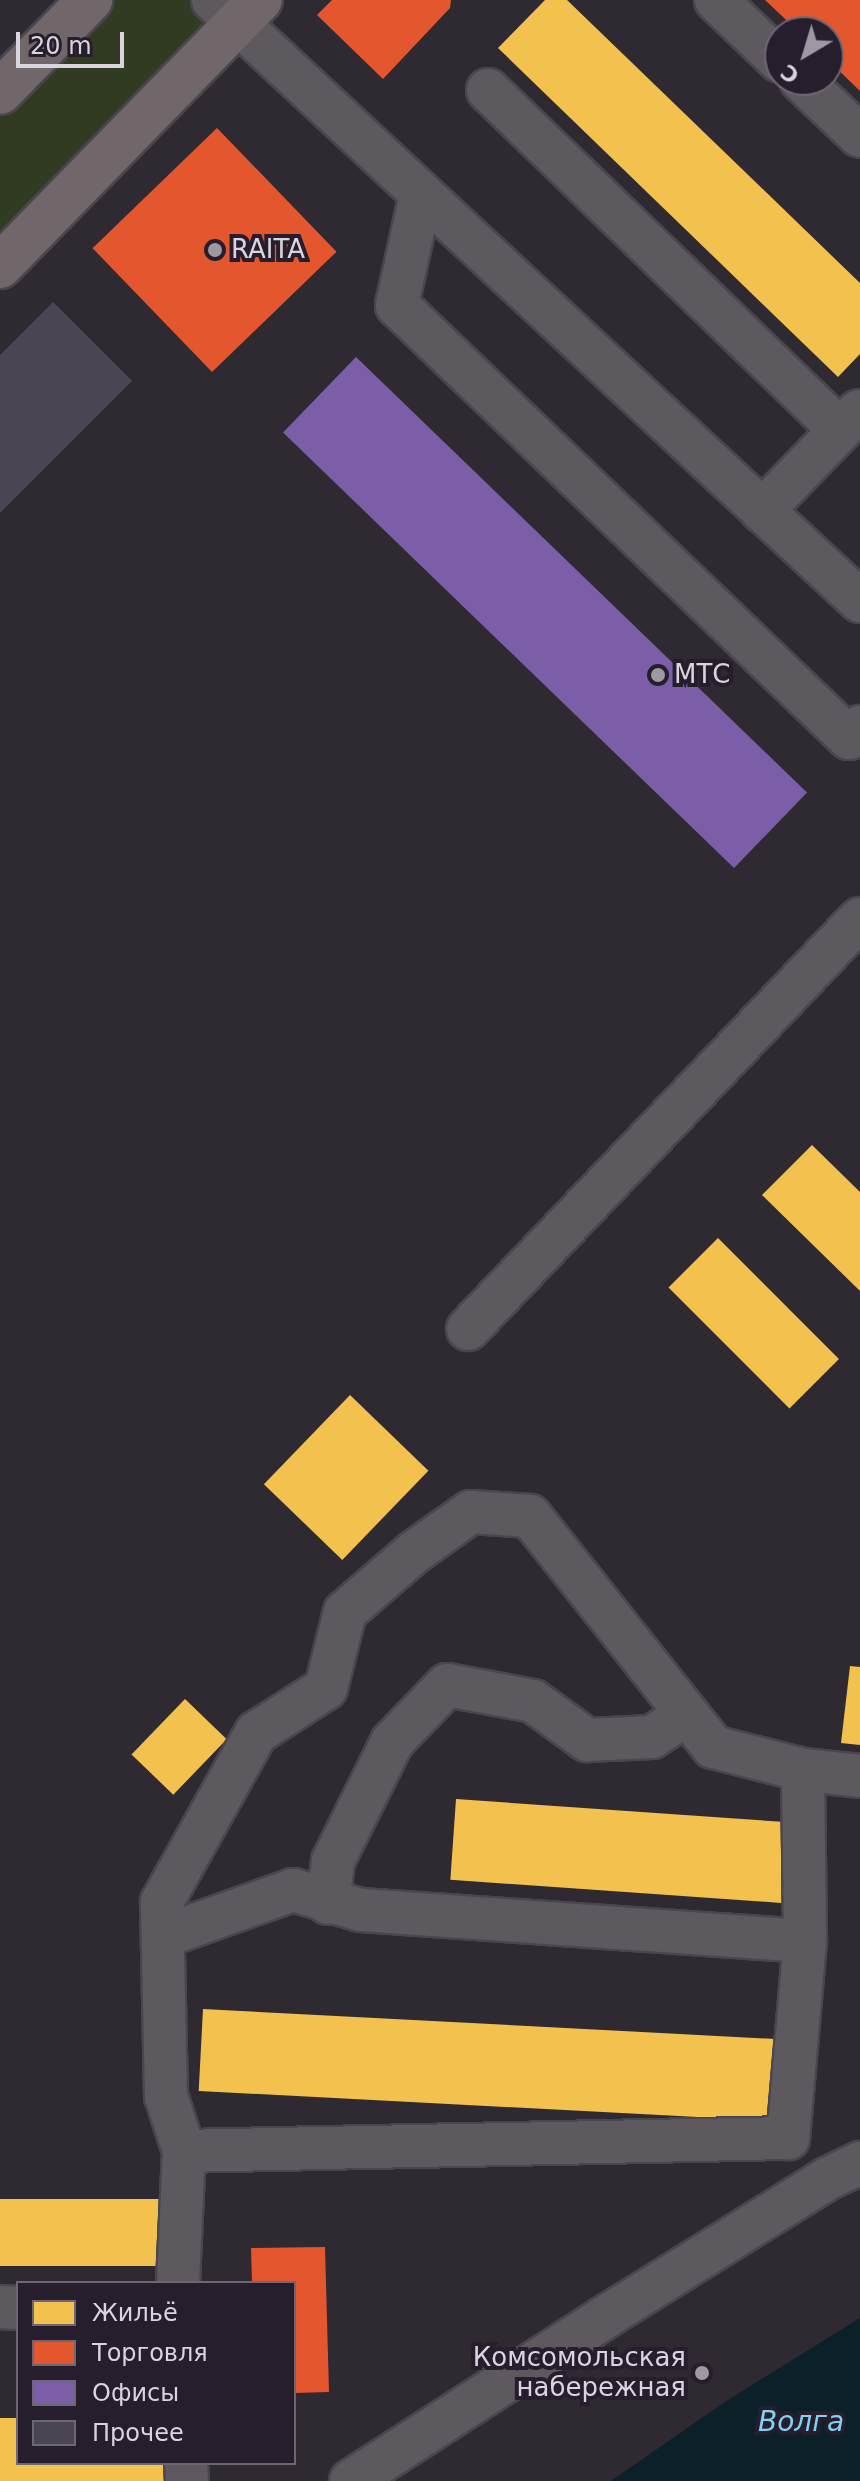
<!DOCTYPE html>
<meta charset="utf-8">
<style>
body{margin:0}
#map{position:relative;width:860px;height:2481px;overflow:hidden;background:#2f2a32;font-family:"DejaVu Sans",sans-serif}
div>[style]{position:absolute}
.green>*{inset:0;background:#313b21}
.water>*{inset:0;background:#0c202a}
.homes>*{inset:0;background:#f2c14e;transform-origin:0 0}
.shops>*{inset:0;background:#e4572e;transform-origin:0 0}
.offices>*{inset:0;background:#7b5ea7;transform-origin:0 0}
.building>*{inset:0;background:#494552}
.roads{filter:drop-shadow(2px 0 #4a464d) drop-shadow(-2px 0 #4a464d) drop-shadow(0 2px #4a464d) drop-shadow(0 -2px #4a464d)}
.minor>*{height:42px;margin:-21px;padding:0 21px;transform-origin:21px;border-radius:21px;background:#5d595f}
.highway>*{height:44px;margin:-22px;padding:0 22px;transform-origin:22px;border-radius:22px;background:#716669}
.dots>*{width:22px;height:22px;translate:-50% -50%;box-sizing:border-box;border:4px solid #261e2c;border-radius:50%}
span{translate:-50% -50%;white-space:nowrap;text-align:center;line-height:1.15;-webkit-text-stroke:8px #261e2c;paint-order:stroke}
.poi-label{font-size:26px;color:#d9d4de}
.left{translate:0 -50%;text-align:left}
.right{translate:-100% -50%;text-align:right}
.water-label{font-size:28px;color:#83d0f5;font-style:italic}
.legend{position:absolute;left:16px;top:2281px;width:280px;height:184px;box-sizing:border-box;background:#261e2c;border:2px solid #6e6773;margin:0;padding:10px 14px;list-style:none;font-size:24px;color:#d9d4de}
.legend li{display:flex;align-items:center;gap:16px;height:40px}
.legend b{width:40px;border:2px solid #6e6773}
.north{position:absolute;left:764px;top:16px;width:80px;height:80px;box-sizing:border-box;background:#261e2c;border:2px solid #6e6773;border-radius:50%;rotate:218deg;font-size:22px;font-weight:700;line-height:32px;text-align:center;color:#d9d4de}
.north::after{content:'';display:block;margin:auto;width:28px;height:36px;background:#9e98a2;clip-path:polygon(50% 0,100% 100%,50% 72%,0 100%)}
.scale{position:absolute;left:16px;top:32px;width:108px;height:36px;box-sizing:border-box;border:4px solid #d9d4de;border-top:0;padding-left:10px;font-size:24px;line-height:28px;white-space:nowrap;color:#d9d4de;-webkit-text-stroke:6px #261e2c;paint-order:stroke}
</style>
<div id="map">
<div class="green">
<i style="clip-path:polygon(90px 0,259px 0,0 264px,0 95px)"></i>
</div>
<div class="water">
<i style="clip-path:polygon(860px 2318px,860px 2481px,611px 2481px,726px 2401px)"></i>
</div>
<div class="homes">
<i style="clip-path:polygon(545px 0,567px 0,860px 283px,860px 354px,838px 377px,498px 48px)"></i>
<i style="clip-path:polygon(812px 1145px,860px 1192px,860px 1291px,762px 1195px)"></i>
<i style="left:718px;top:1238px;width:171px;height:70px;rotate:45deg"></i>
<i style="left:350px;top:1395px;width:109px;height:124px;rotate:44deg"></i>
<i style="clip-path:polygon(850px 1666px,860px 1667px,860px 1745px,841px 1743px)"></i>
<i style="left:185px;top:1699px;width:58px;height:77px;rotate:44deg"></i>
<i style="left:456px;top:1799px;width:338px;height:81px;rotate:4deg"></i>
<i style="left:203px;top:2009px;width:579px;height:82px;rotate:3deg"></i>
<i style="left:0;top:2199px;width:170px;height:67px"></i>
<i style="clip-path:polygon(0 2418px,18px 2418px,18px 2463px,172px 2463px,173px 2481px,0 2481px)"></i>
</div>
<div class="shops">
<i style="clip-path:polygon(332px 0,451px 0,450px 8px,383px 79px,317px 15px)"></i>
<i style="clip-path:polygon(765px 0,860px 0,860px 91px,828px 60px,828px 32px,799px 32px)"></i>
<i style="left:217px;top:128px;width:172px;height:173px;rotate:46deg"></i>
<i style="clip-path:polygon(325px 2247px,329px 2392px,294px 2393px,294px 2283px,252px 2283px,251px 2248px)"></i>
</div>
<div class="offices">
<i style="left:356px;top:357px;width:627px;height:105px;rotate:44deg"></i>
</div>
<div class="building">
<i style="clip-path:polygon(53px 302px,132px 381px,0 513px,0 355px)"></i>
</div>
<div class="roads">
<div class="minor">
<i style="left:213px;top:0;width:883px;rotate:42.89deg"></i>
<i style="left:716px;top:0;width:88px;rotate:43.6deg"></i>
<i style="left:801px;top:80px;width:81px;rotate:43.5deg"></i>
<i style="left:488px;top:90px;width:489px;rotate:44deg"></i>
<i style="left:421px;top:194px;width:114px;rotate:102.2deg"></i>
<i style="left:397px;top:305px;width:626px;rotate:43.77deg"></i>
<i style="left:849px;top:738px;width:16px;rotate:-45deg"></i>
<i style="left:762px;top:511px;width:139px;rotate:-45.9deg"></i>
<i style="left:468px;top:1329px;width:567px;rotate:-46.29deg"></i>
<i style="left:803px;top:1770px;width:171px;rotate:89.3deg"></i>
<i style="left:328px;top:1903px;width:42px;rotate:-83.2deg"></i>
<i style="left:333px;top:1861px;width:133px;rotate:-63.6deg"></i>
<i style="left:392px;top:1742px;width:79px;rotate:-46deg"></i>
<i style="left:447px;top:1685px;width:87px;rotate:10.5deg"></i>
<i style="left:533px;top:1701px;width:67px;rotate:35.8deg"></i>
<i style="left:587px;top:1740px;width:65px;rotate:-2.6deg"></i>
<i style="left:652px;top:1737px;width:42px;rotate:-33.3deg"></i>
<i style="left:164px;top:1936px;width:137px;rotate:-19.6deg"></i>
<i style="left:293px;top:1890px;width:71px;rotate:16.4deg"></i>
<i style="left:361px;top:1910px;width:445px;rotate:4deg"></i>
<i style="left:805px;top:1941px;width:198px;rotate:94.9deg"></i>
<i style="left:788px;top:2138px;width:604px;rotate:178.77deg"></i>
<i style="left:178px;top:2283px;width:132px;rotate:-87.4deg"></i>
<i style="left:184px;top:2151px;width:58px;rotate:-108.1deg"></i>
<i style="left:166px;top:2096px;width:194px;rotate:-91.2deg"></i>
<i style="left:162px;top:1902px;width:193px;rotate:-60.9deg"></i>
<i style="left:256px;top:1733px;width:83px;rotate:-32.7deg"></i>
<i style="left:326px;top:1688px;width:78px;rotate:-76deg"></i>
<i style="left:345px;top:1612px;width:90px;rotate:-40.9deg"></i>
<i style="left:413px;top:1553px;width:71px;rotate:-35.3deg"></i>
<i style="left:471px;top:1512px;width:59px;rotate:3.9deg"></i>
<i style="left:530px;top:1516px;width:295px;rotate:51.6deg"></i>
<i style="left:713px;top:1747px;width:93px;rotate:14.3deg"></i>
<i style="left:803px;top:1770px;width:57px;rotate:6deg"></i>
<i style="left:0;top:2307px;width:18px;rotate:3deg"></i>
<i style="left:186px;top:2463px;width:18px;rotate:87deg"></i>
<i style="left:351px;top:2481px;width:299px;rotate:-32.8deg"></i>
<i style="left:602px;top:2319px;width:265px;rotate:-31.9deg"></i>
<i style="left:827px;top:2179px;width:37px;rotate:-26deg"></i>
</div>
<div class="highway">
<i style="left:0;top:92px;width:129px;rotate:-45.6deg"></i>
<i style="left:0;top:266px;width:372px;rotate:-45.7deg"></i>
</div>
</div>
<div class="dots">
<i style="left:215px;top:250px;background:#9e98a2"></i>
<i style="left:658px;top:675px;background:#9e98a2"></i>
<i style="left:702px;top:2373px;background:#9e98a2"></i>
</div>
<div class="poi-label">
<span class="left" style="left:231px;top:250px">RAITA</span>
<span class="left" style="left:674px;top:675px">МТС</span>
<span class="right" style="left:686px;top:2373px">Комсомольская<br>набережная</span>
</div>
<div class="water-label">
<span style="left:801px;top:2422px">Волга</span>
</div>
<ul class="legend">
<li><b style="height:22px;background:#f2c14e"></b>Жильё</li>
<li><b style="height:22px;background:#e4572e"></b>Торговля</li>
<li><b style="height:22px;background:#7b5ea7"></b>Офисы</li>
<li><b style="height:22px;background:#494552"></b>Прочее</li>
</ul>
<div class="north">С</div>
<div class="scale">20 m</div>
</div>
